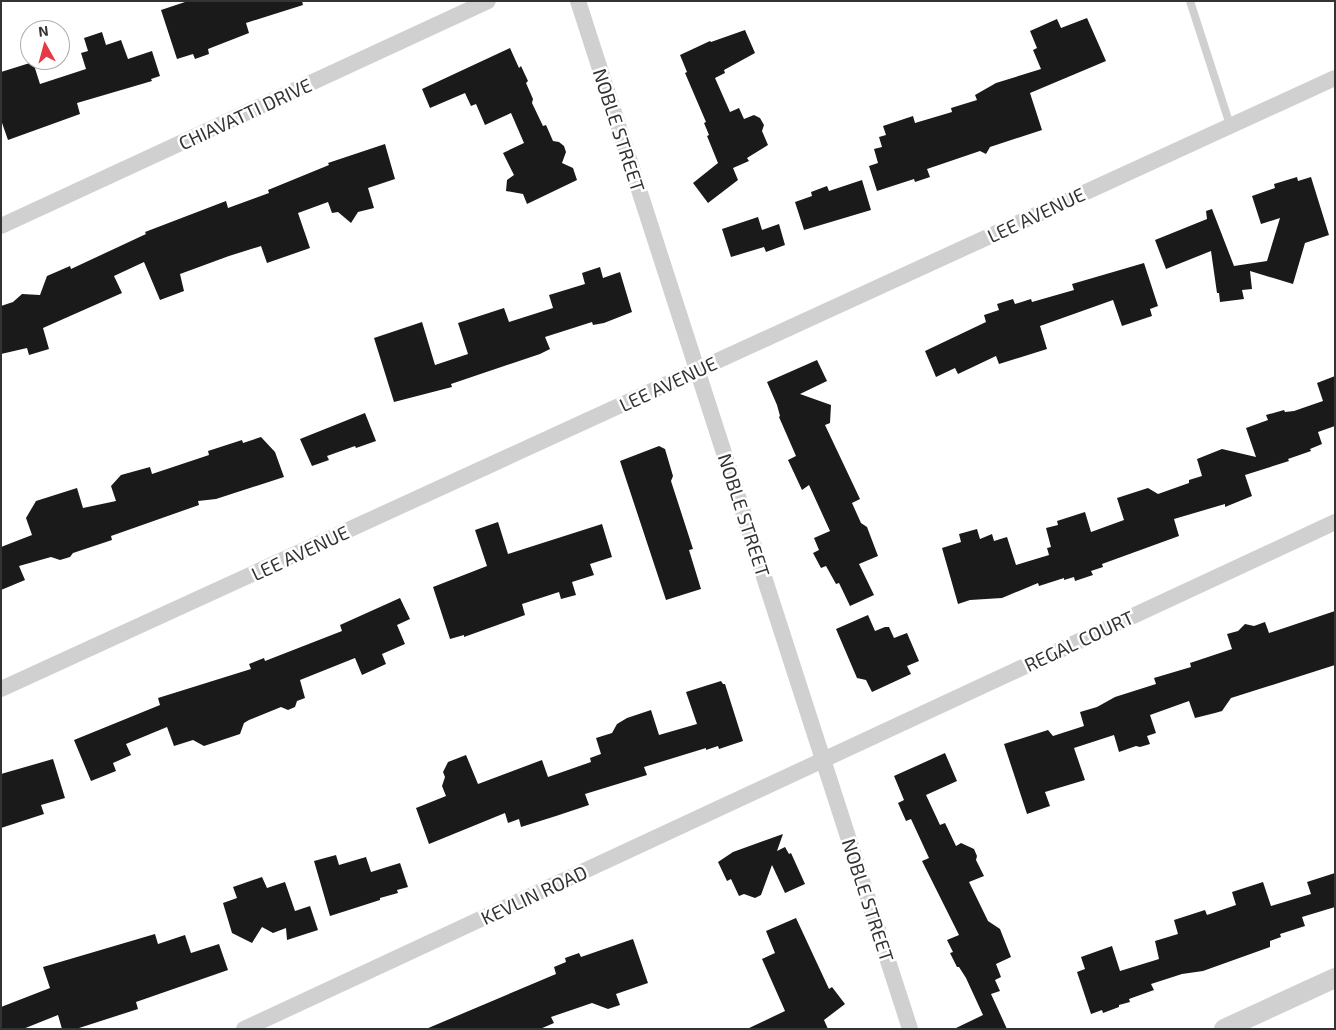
<!DOCTYPE html>
<style>
body{margin:0}
#map{position:relative;width:1336px;height:1030px;overflow:hidden;background:#fff;font-family:"Exo 2",sans-serif}
div>[style]{position:absolute}
.building>*{inset:0;background:#1a1a1a}
.service>*{height:8px;margin:-4px;padding:0 4px;transform-origin:4px;border-radius:4px;background:#d0d0d0}
.minor>*{height:16px;margin:-8px;padding:0 8px;transform-origin:8px;border-radius:8px;background:#d0d0d0}
.tertiary>*{height:20px;margin:-10px;padding:0 10px;transform-origin:10px;border-radius:10px;background:#d0d0d0}
span{translate:-50% -50%;white-space:nowrap;text-align:center;line-height:1.15;-webkit-text-stroke:5px #fff;paint-order:stroke}
.street-label{font-size:19px;color:#333}
.frame{position:absolute;inset:0;border:2px solid #333;pointer-events:none}
.north{position:absolute;left:20px;top:20px;width:50px;height:50px;box-sizing:border-box;background:#fff;border:1px solid #adadad;border-radius:50%;rotate:353deg;font-size:14px;font-weight:700;line-height:20px;text-align:center;color:#333}
.north::after{content:'';display:block;margin:auto;width:18px;height:22px;background:#e63946;clip-path:polygon(50% 0,100% 100%,50% 72%,0 100%)}
</style>
<div id="map">
<div class="building">
<i style="clip-path:polygon(188px 1px,302px 1px,303px 5px,246px 23px,249px 33px,208px 49px,209px 54px,195px 59px,193px 54px,177px 59px,161px 10px)"></i>
<i style="clip-path:polygon(1087px 18px,1106px 61px,1030px 93px,1042px 130px,990px 147px,986px 154px,980px 151px,927px 169px,930px 177px,915px 182px,914px 179px,877px 191px,869px 166px,878px 163px,874px 149px,882px 147px,879px 137px,886px 135px,883px 126px,913px 116px,915px 123px,952px 112px,951px 108px,977px 100px,975px 95px,996px 83px,1041px 69px,1033px 50px,1037px 48px,1030px 31px,1057px 19px,1061px 28px)"></i>
<i style="clip-path:polygon(745px 30px,755px 53px,724px 70px,725px 73px,715px 78px,730px 112px,739px 108px,744px 119px,754px 115px,760px 118px,764px 125px,762px 131px,768px 145px,747px 158px,749px 161px,733px 168px,738px 180px,708px 203px,693px 183px,718px 163px,707px 136px,709px 135px,704px 123px,706px 122px,685px 73px,687px 72px,680px 55px,710px 41px,711px 42px)"></i>
<i style="clip-path:polygon(102px 32px,106px 45px,121px 40px,128px 59px,152px 51px,160px 76px,151px 79px,152px 81px,77px 103px,80px 114px,8px 140px,1px 120px,1px 72px,33px 62px,40px 84px,86px 69px,81px 53px,88px 51px,84px 38px)"></i>
<i style="clip-path:polygon(510px 48px,519px 68px,521px 66px,528px 81px,526px 83px,533px 99px,532px 103px,543px 126px,546px 125px,553px 141px,559px 142px,564px 146px,566px 152px,562px 163px,573px 168px,577px 180px,527px 204px,523px 194px,506px 191px,507px 180px,514px 175px,503px 153px,524px 143px,511px 113px,485px 125px,476px 104px,471px 106px,465px 93px,430px 108px,422px 89px)"></i>
<i style="clip-path:polygon(385px 144px,395px 179px,368px 188px,374px 208px,358px 212px,351px 223px,338px 212px,332px 213px,328px 202px,298px 213px,310px 248px,267px 263px,261px 246px,229px 256px,180px 274px,184px 291px,160px 300px,144px 262px,114px 276px,122px 293px,43px 328px,49px 349px,29px 355px,27px 348px,1px 354px,1px 306px,13px 302px,22px 294px,40px 295px,47px 276px,70px 266px,71px 269px,146px 234px,145px 232px,226px 201px,228px 208px,269px 193px,268px 190px,329px 165px,328px 163px)"></i>
<i style="clip-path:polygon(1297px 177px,1298px 181px,1311px 177px,1329px 235px,1305px 243px,1293px 284px,1250px 271px,1252px 289px,1242px 290px,1244px 299px,1220px 302px,1219px 293px,1217px 293px,1211px 251px,1166px 269px,1155px 240px,1207px 219px,1206px 211px,1212px 209px,1234px 266px,1267px 261px,1280px 218px,1261px 224px,1252px 196px,1275px 188px,1274px 184px)"></i>
<i style="clip-path:polygon(862px 180px,871px 210px,804px 230px,795px 202px,812px 196px,811px 192px,827px 186px,829px 191px)"></i>
<i style="clip-path:polygon(758px 217px,762px 230px,779px 224px,785px 245px,766px 252px,764px 247px,731px 257px,722px 229px)"></i>
<i style="clip-path:polygon(1144px 263px,1158px 306px,1150px 309px,1152px 316px,1122px 326px,1113px 300px,1040px 326px,1047px 349px,999px 364px,996px 356px,958px 374px,955px 368px,936px 377px,925px 351px,986px 322px,984px 315px,999px 310px,997px 304px,1013px 299px,1015px 304px,1031px 299px,1032px 302px,1074px 290px,1072px 284px)"></i>
<i style="clip-path:polygon(600px 267px,603px 278px,620px 272px,632px 312px,604px 323px,593px 325px,592px 322px,545px 337px,550px 349px,540px 354px,451px 384px,452px 387px,394px 402px,374px 338px,422px 322px,435px 365px,468px 354px,458px 323px,504px 308px,509px 322px,553px 308px,549px 295px,585px 284px,582px 273px)"></i>
<i style="clip-path:polygon(817px 360px,827px 381px,800px 394px,831px 405px,830px 423px,825px 425px,860px 499px,852px 503px,861px 523px,867px 527px,878px 556px,859px 564px,874px 595px,850px 606px,839px 583px,836px 584px,826px 566px,821px 568px,813px 553px,819px 550px,814px 538px,830px 531px,809px 485px,802px 490px,788px 460px,796px 456px,779px 417px,780px 416px,777px 405px,767px 382px)"></i>
<i style="clip-path:polygon(1335px 376px,1335px 426px,1318px 432px,1322px 444px,1310px 449px,1311px 451px,1288px 459px,1289px 461px,1245px 475px,1252px 496px,1225px 507px,1225px 504px,1174px 519px,1179px 536px,1102px 564px,1103px 567px,1091px 571px,1093px 575px,1075px 581px,1074px 577px,1064px 580px,1064px 578px,1039px 586px,1038px 583px,1002px 598px,970px 600px,958px 604px,942px 548px,961px 542px,959px 534px,977px 529px,980px 539px,992px 534px,994px 541px,1007px 537px,1016px 565px,1049px 555px,1047px 548px,1051px 547px,1046px 528px,1058px 525px,1057px 521px,1085px 512px,1091px 532px,1124px 520px,1117px 498px,1148px 488px,1158px 494px,1189px 483px,1189px 480px,1202px 476px,1197px 459px,1222px 449px,1256px 457px,1246px 428px,1268px 420px,1266px 415px,1284px 410px,1285px 412px,1294px 411px,1323px 401px,1317px 383px)"></i>
<i style="clip-path:polygon(365px 413px,376px 441px,356px 448px,355px 446px,327px 456px,329px 460px,312px 466px,300px 439px)"></i>
<i style="clip-path:polygon(261px 437px,275px 452px,284px 477px,216px 499px,198px 501px,199px 505px,111px 536px,112px 540px,73px 553px,70px 557px,60px 560px,51px 557px,19px 566px,25px 580px,1px 590px,1px 547px,32px 535px,26px 518px,36px 501px,77px 488px,83px 508px,116px 501px,111px 486px,121px 475px,150px 467px,152px 474px,209px 455px,208px 451px,242px 440px,243px 443px)"></i>
<i style="clip-path:polygon(659px 446px,665px 449px,673px 476px,671px 481px,693px 549px,689px 550px,701px 589px,666px 600px,620px 461px)"></i>
<i style="clip-path:polygon(498px 522px,508px 554px,602px 524px,612px 557px,590px 564px,594px 575px,572px 582px,576px 595px,561px 599px,559px 592px,522px 604px,525px 615px,464px 637px,464px 635px,450px 639px,433px 587px,487px 566px,475px 530px)"></i>
<i style="clip-path:polygon(400px 598px,410px 619px,397px 625px,405px 644px,382px 654px,386px 664px,362px 675px,355px 658px,300px 680px,305px 698px,297px 701px,295px 707px,288px 710px,281px 707px,249px 720px,244px 723px,240px 734px,204px 746px,193px 740px,174px 746px,167px 727px,126px 744px,131px 755px,113px 763px,116px 771px,91px 781px,74px 740px,160px 705px,158px 698px,251px 669px,249px 664px,264px 658px,265px 661px,342px 631px,340px 625px)"></i>
<i style="clip-path:polygon(1335px 611px,1335px 665px,1231px 698px,1222px 711px,1215px 713px,1195px 718px,1189px 701px,1150px 715px,1156px 733px,1147px 736px,1150px 744px,1140px 747px,1136px 746px,1119px 752px,1114px 735px,1074px 748px,1085px 780px,1045px 792px,1050px 806px,1027px 814px,1004px 744px,1048px 730px,1053px 736px,1084px 726px,1080px 712px,1097px 707px,1115px 697px,1156px 684px,1154px 678px,1191px 667px,1190px 663px,1232px 649px,1227px 634px,1238px 631px,1245px 624px,1254px 626px,1265px 622px,1269px 633px)"></i>
<i style="clip-path:polygon(868px 615px,875px 631px,885px 627px,889px 627px,894px 638px,907px 633px,919px 661px,907px 666px,911px 674px,872px 692px,866px 680px,857px 678px,836px 629px)"></i>
<i style="clip-path:polygon(721px 681px,723px 684px,725px 684px,743px 741px,719px 749px,718px 746px,706px 750px,706px 748px,644px 767px,647px 775px,585px 794px,589px 805px,556px 816px,521px 827px,519px 819px,508px 823px,505px 813px,429px 844px,416px 808px,446px 796px,442px 786px,445px 777px,443px 772px,448px 762px,466px 755px,478px 784px,542px 760px,548px 777px,591px 762px,590px 758px,601px 754px,596px 738px,612px 733px,617px 724px,627px 718px,651px 710px,659px 735px,697px 724px,686px 692px)"></i>
<i style="clip-path:polygon(945px 753px,957px 781px,926px 795px,940px 825px,945px 823px,956px 846px,961px 843px,974px 849px,977px 856px,976px 860px,984px 876px,969px 882px,988px 921px,1000px 929px,1011px 957px,996px 964px,1001px 977px,995px 980px,1000px 991px,991px 994px,1007px 1029px,954px 1029px,983px 1015px,966px 978px,959px 967px,957px 967px,950px 953px,953px 952px,947px 940px,959px 935px,922px 861px,929px 858px,911px 819px,906px 821px,898px 803px,904px 800px,894px 776px)"></i>
<i style="clip-path:polygon(53px 759px,65px 798px,41px 805px,44px 814px,1px 828px,1px 774px)"></i>
<i style="clip-path:polygon(783px 834px,777px 851px,785px 847px,789px 854px,791px 853px,805px 884px,785px 893px,772px 865px,761px 895px,755px 898px,744px 894px,739px 896px,731px 879px,727px 881px,718px 862px,733px 852px)"></i>
<i style="clip-path:polygon(336px 855px,339px 865px,366px 857px,371px 872px,400px 863px,408px 887px,397px 890px,398px 893px,380px 898px,380px 900px,330px 916px,314px 861px)"></i>
<i style="clip-path:polygon(1335px 873px,1335px 907px,1302px 917px,1305px 926px,1280px 934px,1281px 937px,1270px 941px,1270px 947px,1203px 971px,1182px 974px,1151px 984px,1154px 990px,1129px 999px,1130px 1002px,1119px 1005px,1119px 1007px,1103px 1013px,1102px 1010px,1091px 1014px,1077px 972px,1085px 969px,1081px 957px,1112px 946px,1120px 971px,1159px 959px,1155px 941px,1178px 934px,1174px 920px,1205px 910px,1207px 915px,1236px 905px,1232px 892px,1263px 882px,1271px 906px,1311px 894px,1307px 882px)"></i>
<i style="clip-path:polygon(262px 877px,267px 888px,285px 882px,295px 911px,310px 906px,318px 930px,287px 940px,286px 928px,273px 933px,262px 927px,252px 943px,232px 933px,223px 903px,237px 898px,233px 887px)"></i>
<i style="clip-path:polygon(796px 918px,829px 989px,832px 987px,845px 1004px,824px 1020px,828px 1029px,747px 1029px,785px 1011px,762px 959px,775px 953px,766px 931px)"></i>
<i style="clip-path:polygon(155px 934px,158px 944px,185px 935px,191px 953px,219px 944px,228px 970px,136px 1002px,138px 1009px,76px 1029px,62px 1029px,58px 1015px,23px 1029px,1px 1029px,1px 1007px,50px 988px,43px 967px)"></i>
<i style="clip-path:polygon(633px 939px,648px 983px,616px 994px,620px 1005px,608px 1009px,592px 1003px,551px 1017px,554px 1023px,540px 1029px,426px 1029px,556px 974px,554px 967px,566px 962px,565px 958px,579px 953px,581px 957px)"></i>
</div>
<div class="service">
<i style="left:1190px;top:1px;width:130px;rotate:72.1deg"></i>
</div>
<div class="minor">
<i style="left:578px;top:1px;width:1080px;rotate:72.1deg"></i>
<i style="left:1px;top:226px;width:536px;rotate:-24.8deg"></i>
<i style="left:1px;top:689px;width:1467px;rotate:-24.61deg"></i>
<i style="left:244px;top:1029px;width:1203px;rotate:-24.92deg"></i>
</div>
<div class="tertiary">
<i style="left:1224px;top:1029px;width:122px;rotate:-24.7deg"></i>
</div>
<div class="street-label">
<span style="left:245px;top:114px;rotate:-25deg">CHIAVATTI DRIVE</span>
<span style="left:619px;top:130px;rotate:72deg">NOBLE STREET</span>
<span style="left:1036px;top:215px;rotate:-25deg">LEE AVENUE</span>
<span style="left:668px;top:384px;rotate:-25deg">LEE AVENUE</span>
<span style="left:744px;top:515px;rotate:72deg">NOBLE STREET</span>
<span style="left:300px;top:553px;rotate:-25deg">LEE AVENUE</span>
<span style="left:1079px;top:641px;rotate:-25deg">REGAL COURT</span>
<span style="left:534px;top:895px;rotate:-25deg">KEVLIN ROAD</span>
<span style="left:868px;top:900px;rotate:72deg">NOBLE STREET</span>
</div>
<div class="frame"></div>
<div class="north">N</div>
</div>
